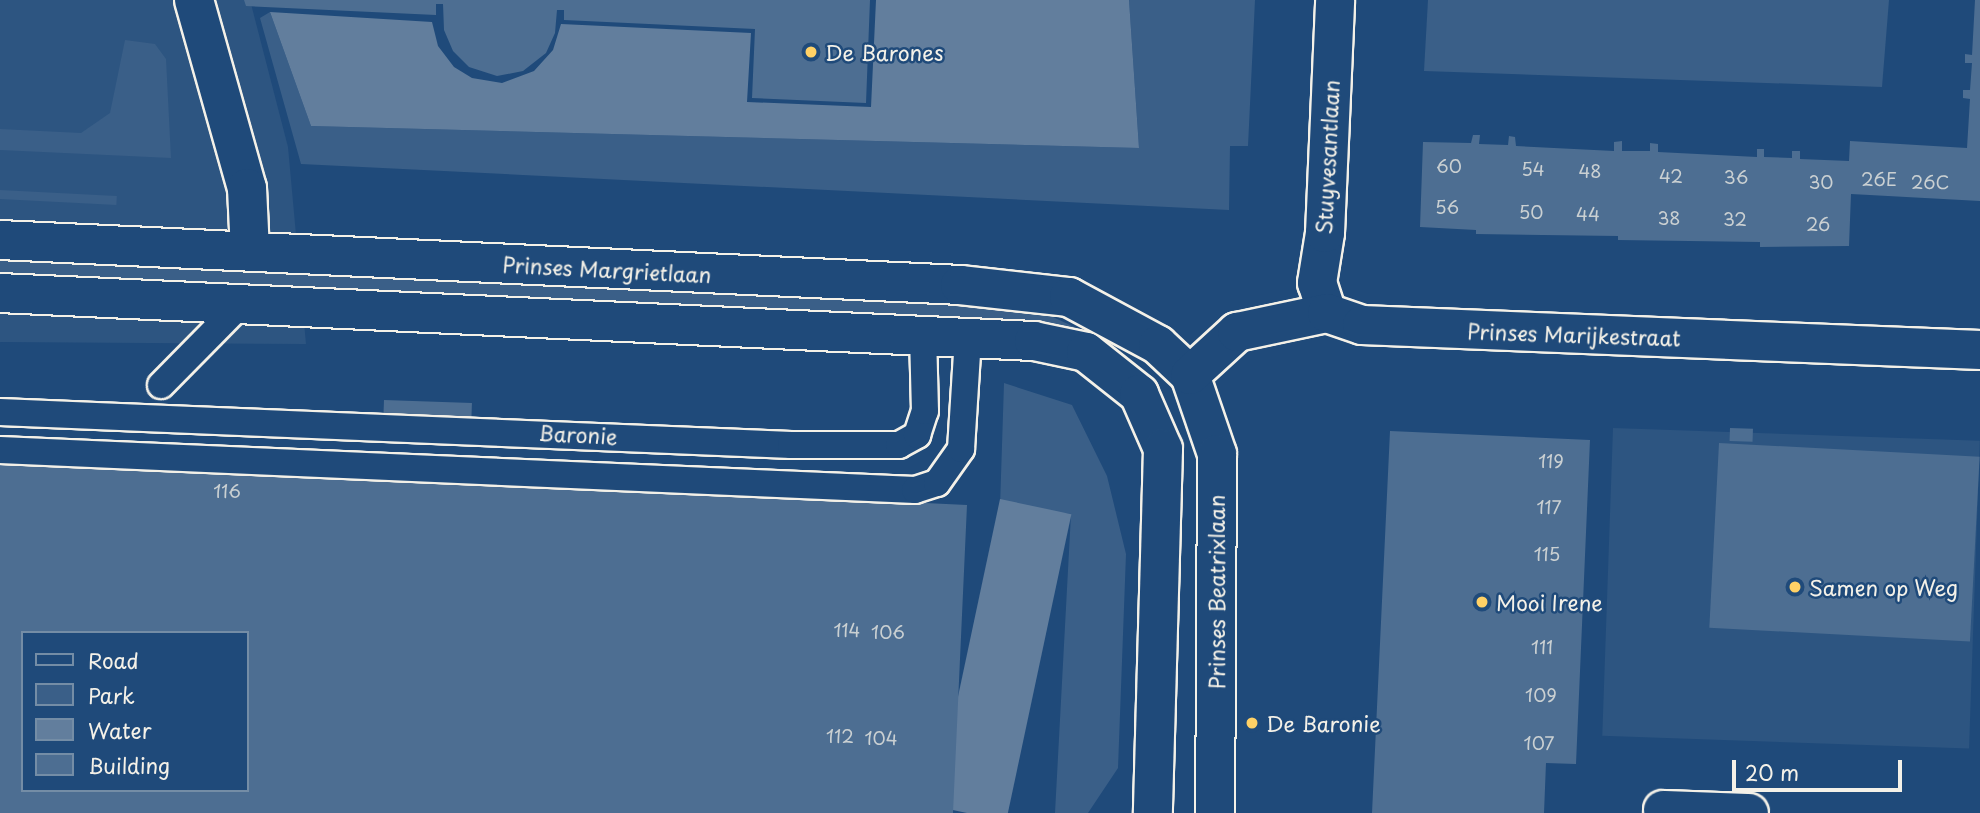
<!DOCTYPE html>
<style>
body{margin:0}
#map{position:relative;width:1980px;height:813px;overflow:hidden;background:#1f4a7a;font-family:"Playpen Sans",sans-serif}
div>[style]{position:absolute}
.built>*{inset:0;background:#2d5581;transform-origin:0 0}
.green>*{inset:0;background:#3a5f88;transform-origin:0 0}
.water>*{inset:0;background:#627e9d;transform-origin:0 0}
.building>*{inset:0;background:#4d6e92;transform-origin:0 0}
.roads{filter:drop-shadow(2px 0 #f4f1e8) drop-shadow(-2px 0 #f4f1e8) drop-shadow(0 2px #f4f1e8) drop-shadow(0 -2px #f4f1e8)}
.service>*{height:26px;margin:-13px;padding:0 13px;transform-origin:13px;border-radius:13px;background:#1f4a7a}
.minor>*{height:38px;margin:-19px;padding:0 19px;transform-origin:19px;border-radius:19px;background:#1f4a7a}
.dots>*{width:19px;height:19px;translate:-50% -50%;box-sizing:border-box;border:4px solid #1f4a7a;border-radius:50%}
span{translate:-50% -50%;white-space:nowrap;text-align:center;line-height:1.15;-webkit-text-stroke:5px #1f4a7a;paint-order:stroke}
.number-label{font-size:18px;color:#cad0d2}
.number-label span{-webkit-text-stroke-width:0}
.poi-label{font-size:21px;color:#f4f1e8}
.left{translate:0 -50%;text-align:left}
.street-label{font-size:21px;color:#f4f1e8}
.legend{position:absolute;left:21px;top:631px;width:228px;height:161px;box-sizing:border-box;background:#1f4a7a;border:2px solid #748da6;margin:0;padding:9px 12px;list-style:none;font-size:21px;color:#f4f1e8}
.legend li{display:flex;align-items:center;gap:14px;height:35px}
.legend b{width:35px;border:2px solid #748da6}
.scale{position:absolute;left:1732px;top:760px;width:170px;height:32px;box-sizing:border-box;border:4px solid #f4f1e8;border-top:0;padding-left:9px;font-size:21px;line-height:24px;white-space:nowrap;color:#f4f1e8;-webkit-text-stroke:5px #1f4a7a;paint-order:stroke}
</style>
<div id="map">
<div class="built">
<i style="clip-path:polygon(0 0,250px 0,288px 147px,306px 344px,0 342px)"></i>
<i style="left:1613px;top:428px;width:367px;height:308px;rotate:2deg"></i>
</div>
<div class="green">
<i style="clip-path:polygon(1129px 0,1255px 0,1248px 146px,1230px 146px,1229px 210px,301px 164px,260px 18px,270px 12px,311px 126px,1139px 148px)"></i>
<i style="clip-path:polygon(1428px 0,1889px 0,1882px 87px,1424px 71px)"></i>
<i style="clip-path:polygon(125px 40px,155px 44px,166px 59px,171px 158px,0 150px,0 129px,81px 133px,110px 113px)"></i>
<i style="left:0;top:190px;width:117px;height:9px;rotate:3deg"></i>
<i style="clip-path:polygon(0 256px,902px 299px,1027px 311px,1053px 317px,1091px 335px,977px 320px,0 273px)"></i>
<i style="clip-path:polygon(1004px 383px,1072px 405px,1107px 476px,1126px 554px,1118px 768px,1088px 813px,1055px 813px,1071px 514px,1000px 507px)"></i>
</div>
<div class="water">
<i style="clip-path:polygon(876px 0,1129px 0,1139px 148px,311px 126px,270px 12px,432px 22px,438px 46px,454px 67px,472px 78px,502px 83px,534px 71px,553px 50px,561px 24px,751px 33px,747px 102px,871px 107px)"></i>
<i style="left:1000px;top:499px;width:73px;height:314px;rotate:12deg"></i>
</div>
<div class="building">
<i style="clip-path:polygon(244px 0,870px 0,866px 103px,752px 98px,755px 29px,564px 20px,564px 10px,557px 10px,555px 33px,546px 53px,523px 71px,497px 76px,469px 67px,453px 51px,444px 30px,443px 4px,436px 4px,436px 15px,246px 6px)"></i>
<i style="clip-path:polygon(1975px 0,1980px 0,1980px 201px,1851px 194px,1849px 246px,1760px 247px,1760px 242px,1618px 240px,1618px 236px,1476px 234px,1476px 230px,1420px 227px,1423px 142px,1471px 143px,1473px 135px,1480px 135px,1479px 144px,1508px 145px,1509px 136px,1515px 137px,1516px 146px,1614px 151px,1614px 142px,1622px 141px,1622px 151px,1650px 151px,1650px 143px,1658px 144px,1658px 152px,1757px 157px,1757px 149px,1764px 149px,1764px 157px,1792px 158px,1792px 151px,1800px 151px,1800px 159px,1849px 161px,1850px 141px,1967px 148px,1970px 99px,1963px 98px,1963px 90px,1970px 90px,1972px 63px,1965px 63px,1965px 54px,1972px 55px)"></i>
<i style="left:384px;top:400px;width:88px;height:35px;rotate:2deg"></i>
<i style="left:1730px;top:428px;width:23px;height:13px;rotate:2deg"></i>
<i style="clip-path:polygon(1390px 431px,1590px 440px,1576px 764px,1546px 763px,1544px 813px,1372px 813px)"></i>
<i style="left:1719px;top:443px;width:261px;height:185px;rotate:3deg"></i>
<i style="clip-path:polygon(evenodd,0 459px,967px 505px,953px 813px,0 813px,0 459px,23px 633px,247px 633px,247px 790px,23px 790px,23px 633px)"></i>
</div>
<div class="roads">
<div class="service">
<i style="left:161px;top:385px;width:115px;rotate:-45.4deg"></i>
<i style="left:0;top:412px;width:792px;rotate:2.39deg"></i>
<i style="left:791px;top:445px;width:108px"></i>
<i style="left:899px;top:445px;width:21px;rotate:-29deg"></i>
<i style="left:917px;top:435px;width:25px;rotate:-72deg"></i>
<i style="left:925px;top:411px;width:75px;rotate:-91.5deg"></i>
<i style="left:0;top:450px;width:916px;rotate:2.5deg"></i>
<i style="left:915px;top:490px;width:23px;rotate:-18deg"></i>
<i style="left:937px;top:483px;width:42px;rotate:-54.8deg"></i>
<i style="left:961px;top:449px;width:111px;rotate:-86.4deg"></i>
</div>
<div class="minor">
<i style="left:194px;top:0;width:195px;rotate:74.3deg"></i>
<i style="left:247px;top:188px;width:64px;rotate:87.3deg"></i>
<i style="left:0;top:240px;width:961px;rotate:2.68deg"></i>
<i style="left:960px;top:285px;width:110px;rotate:6.3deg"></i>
<i style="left:1069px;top:297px;width:101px;rotate:28.3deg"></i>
<i style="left:1158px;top:345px;width:44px;rotate:43.2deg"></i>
<i style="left:1190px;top:375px;width:83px;rotate:71.1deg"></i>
<i style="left:1217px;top:454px;width:359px;rotate:90.3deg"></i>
<i style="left:0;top:293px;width:1035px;rotate:2.66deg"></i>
<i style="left:1034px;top:341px;width:53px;rotate:11.9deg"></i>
<i style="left:1086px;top:352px;width:68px;rotate:38.4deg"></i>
<i style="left:1139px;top:394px;width:60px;rotate:66.4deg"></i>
<i style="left:1163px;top:449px;width:364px;rotate:91.6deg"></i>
<i style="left:1327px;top:313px;width:32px;rotate:-108deg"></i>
<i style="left:1317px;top:283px;width:51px;rotate:-80.9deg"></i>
<i style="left:1325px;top:233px;width:233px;rotate:-87.5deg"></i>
<i style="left:1190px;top:375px;width:64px;rotate:-42.5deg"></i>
<i style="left:1237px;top:332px;width:92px;rotate:-11.9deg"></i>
<i style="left:1327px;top:313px;width:37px;rotate:19deg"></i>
<i style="left:1362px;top:325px;width:619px;rotate:2.32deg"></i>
<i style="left:1663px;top:810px;width:86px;rotate:2deg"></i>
</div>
</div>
<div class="dots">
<i style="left:811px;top:52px;background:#ffd166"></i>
<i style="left:1795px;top:587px;background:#ffd166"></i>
<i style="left:1482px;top:602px;background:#ffd166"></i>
<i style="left:1252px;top:723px;background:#ffd166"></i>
</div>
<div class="number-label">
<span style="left:1449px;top:166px">60</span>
<span style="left:1533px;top:169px">54</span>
<span style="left:1590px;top:171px">48</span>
<span style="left:1671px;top:176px">42</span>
<span style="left:1736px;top:177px">36</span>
<span style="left:1879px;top:179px">26E</span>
<span style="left:1821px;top:182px">30</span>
<span style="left:1930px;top:182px">26C</span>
<span style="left:1447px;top:207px">56</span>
<span style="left:1531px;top:212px">50</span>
<span style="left:1588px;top:214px">44</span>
<span style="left:1669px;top:218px">38</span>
<span style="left:1735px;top:219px">32</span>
<span style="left:1818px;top:224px">26</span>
<span style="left:1551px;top:461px">119</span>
<span style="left:227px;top:491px">116</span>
<span style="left:1549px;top:507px">117</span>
<span style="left:1547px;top:554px">115</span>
<span style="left:847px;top:630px">114</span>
<span style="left:888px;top:632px">106</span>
<span style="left:1542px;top:647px">111</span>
<span style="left:1541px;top:695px">109</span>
<span style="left:840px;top:736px">112</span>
<span style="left:881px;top:738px">104</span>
<span style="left:1539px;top:743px">107</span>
</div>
<div class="poi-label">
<span class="left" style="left:825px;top:52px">De Barones</span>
<span class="left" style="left:1809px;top:587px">Samen op Weg</span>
<span class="left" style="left:1496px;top:602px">Mooi Irene</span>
<span class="left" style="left:1266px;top:723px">De Baronie</span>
</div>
<div class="street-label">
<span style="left:1327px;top:157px;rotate:-87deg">Stuyvesantlaan</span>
<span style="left:607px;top:269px;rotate:3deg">Prinses Margrietlaan</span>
<span style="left:1574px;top:334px;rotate:2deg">Prinses Marijkestraat</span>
<span style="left:578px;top:434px;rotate:3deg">Baronie</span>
<span style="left:1216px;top:592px;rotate:-90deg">Prinses Beatrixlaan</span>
</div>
<ul class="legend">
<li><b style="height:9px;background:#1f4a7a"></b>Road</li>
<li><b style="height:19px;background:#3a5f88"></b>Park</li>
<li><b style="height:19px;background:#627e9d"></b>Water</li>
<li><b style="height:19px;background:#4d6e92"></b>Building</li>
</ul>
<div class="scale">20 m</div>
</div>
